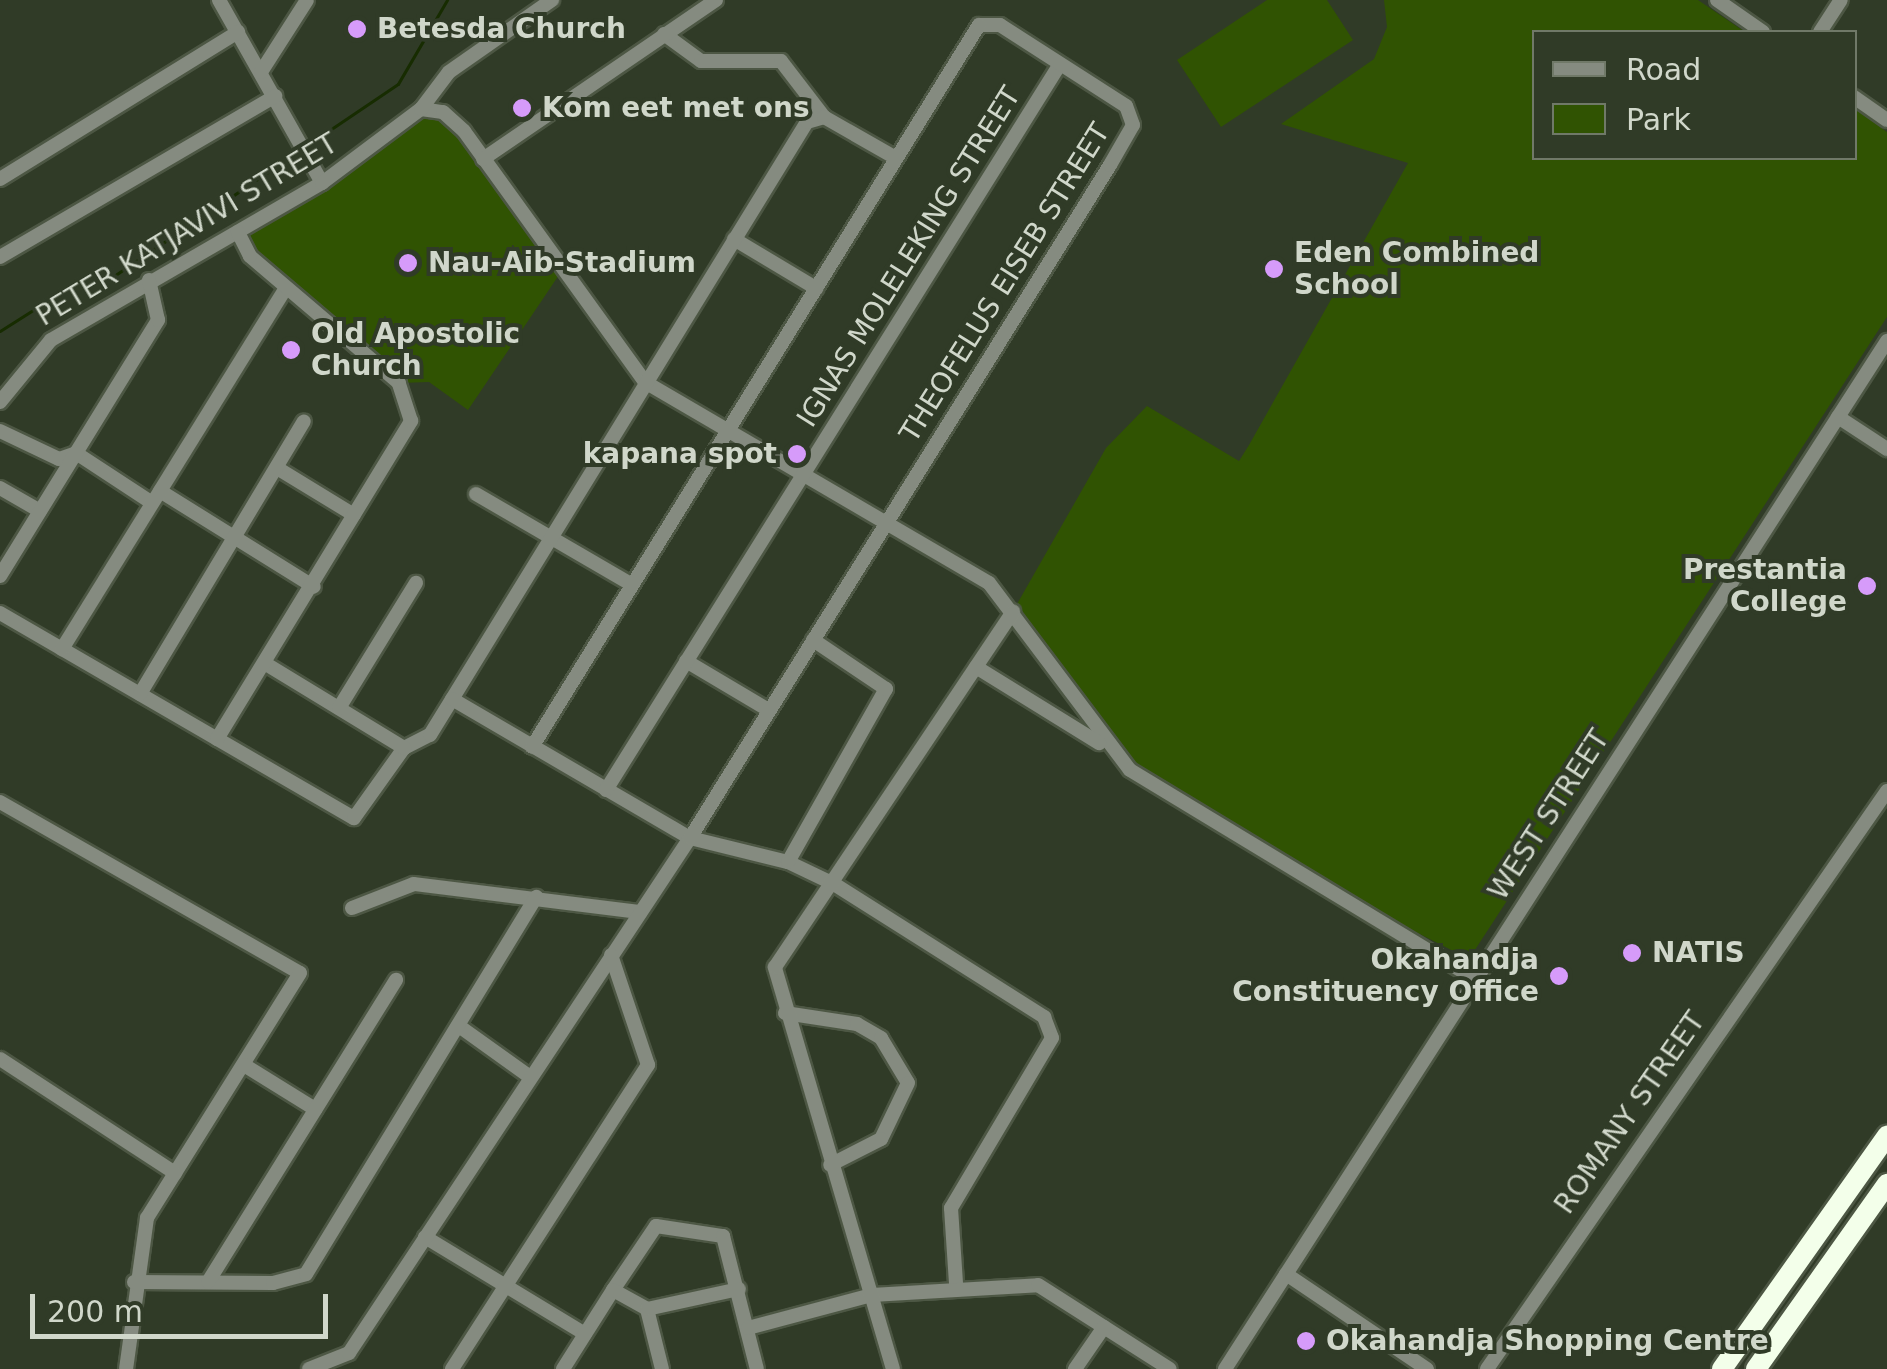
<!DOCTYPE html>
<style>
body{margin:0}
#map{position:relative;width:1887px;height:1369px;overflow:hidden;background:#303b27;font-family:"DejaVu Sans",sans-serif}
div>[style]{position:absolute}
.green>*{inset:0;background:#305302}
.stream>*{height:2.5px;margin:-1.25px;padding:0 1.25px;transform-origin:1.25px;border-radius:1.25px;background:#172c01}
.roads{filter:drop-shadow(2px 0 #4d5744) drop-shadow(-2px 0 #4d5744) drop-shadow(0 2px #4d5744) drop-shadow(0 -2px #4d5744)}
.minor>*{height:14px;margin:-7px;padding:0 7px;transform-origin:7px;border-radius:7px;background:#858b80}
.highway>*{height:20px;margin:-10px;padding:0 10px;transform-origin:10px;border-radius:10px;background:#f3ffea}
.dots>*{width:28px;height:28px;translate:-50% -50%;box-sizing:border-box;border:5px solid #303b27;border-radius:50%}
span{translate:-50% -50%;white-space:nowrap;text-align:center;line-height:1.15;-webkit-text-stroke:8px #303b27;paint-order:stroke}
.poi-label{font-size:28px;color:#d0d7ca;font-weight:700}
.left{translate:0 -50%;text-align:left}
.right{translate:-100% -50%;text-align:right}
.street-label{font-size:28px;color:#d0d7ca}
.legend{position:absolute;left:1532px;top:30px;width:325px;height:130px;box-sizing:border-box;background:#303b27;border:2px solid #707968;margin:0;padding:12px 18px;list-style:none;font-size:30px;color:#d0d7ca}
.legend li{display:flex;align-items:center;gap:20px;height:50px}
.legend b{width:50px;border:2px solid #707968}
.scale{position:absolute;left:30px;top:1294px;width:298px;height:45px;box-sizing:border-box;border:5px solid #d0d7ca;border-top:0;padding-left:12px;font-size:30px;line-height:35px;white-space:nowrap;color:#d0d7ca;-webkit-text-stroke:8px #303b27;paint-order:stroke}
</style>
<div id="map">
<div class="green">
<i style="clip-path:polygon(1267px 0,1327px 0,1353px 40px,1221px 127px,1177px 60px)"></i>
<i style="clip-path:polygon(1384px 0,1698px 0,1745px 32px,1534px 32px,1534px 158px,1854px 158px,1855px 109px,1887px 132px,1887px 317px,1469px 959px,1286px 866px,1130px 770px,1013px 611px,1106px 448px,1147px 406px,1239px 461px,1249px 445px,1408px 163px,1281px 124px,1374px 59px,1387px 27px)"></i>
<i style="clip-path:polygon(421px 109px,443px 112px,563px 269px,468px 410px,429px 382px,399px 383px,286px 288px,238px 232px)"></i>
</div>
<div class="stream">
<i style="left:315px;top:140px;width:100px;rotate:-34deg"></i>
<i style="left:398px;top:84px;width:97px;rotate:-59.7deg"></i>
<i style="left:0;top:331px;width:84px;rotate:-32.4deg"></i>
<i style="left:71px;top:286px;width:41px;rotate:-11.3deg"></i>
<i style="left:111px;top:278px;width:215px;rotate:-34deg"></i>
</div>
<div class="roads">
<div class="minor">
<i style="left:219px;top:0;width:210px;rotate:60.6deg"></i>
<i style="left:1717px;top:0;width:56px;rotate:34.8deg"></i>
<i style="left:1820px;top:32px;width:38px;rotate:-57deg"></i>
<i style="left:664px;top:34px;width:46px;rotate:36.1deg"></i>
<i style="left:701px;top:61px;width:80px"></i>
<i style="left:781px;top:61px;width:71px;rotate:52.5deg"></i>
<i style="left:261px;top:72px;width:85px;rotate:-57.4deg"></i>
<i style="left:1854px;top:97px;width:40px;rotate:34.9deg"></i>
<i style="left:421px;top:109px;width:22px;rotate:8deg"></i>
<i style="left:443px;top:112px;width:28px;rotate:42deg"></i>
<i style="left:464px;top:131px;width:309px;rotate:54.2deg"></i>
<i style="left:645px;top:382px;width:398px;rotate:30.3deg"></i>
<i style="left:989px;top:583px;width:234px;rotate:53deg"></i>
<i style="left:1130px;top:770px;width:401px;rotate:31.2deg"></i>
<i style="left:483px;top:159px;width:282px;rotate:-34.3deg"></i>
<i style="left:0;top:179px;width:280px;rotate:-31.7deg"></i>
<i style="left:734px;top:239px;width:96px;rotate:30.9deg"></i>
<i style="left:0;top:257px;width:319px;rotate:-30.3deg"></i>
<i style="left:0;top:402px;width:80px;rotate:-50.6deg"></i>
<i style="left:51px;top:340px;width:313px;rotate:-30.1deg"></i>
<i style="left:322px;top:183px;width:124px;rotate:-36.8deg"></i>
<i style="left:421px;top:109px;width:46px;rotate:-52.9deg"></i>
<i style="left:449px;top:72px;width:126px;rotate:-35deg"></i>
<i style="left:1838px;top:417px;width:59px;rotate:33.1deg"></i>
<i style="left:0;top:431px;width:65px;rotate:25.4deg"></i>
<i style="left:59px;top:459px;width:18px;rotate:-19deg"></i>
<i style="left:76px;top:453px;width:91px;rotate:33.3deg"></i>
<i style="left:277px;top:468px;width:90px;rotate:31.4deg"></i>
<i style="left:0;top:488px;width:46px;rotate:29.9deg"></i>
<i style="left:160px;top:491px;width:181px;rotate:31.9deg"></i>
<i style="left:476px;top:494px;width:177px;rotate:30.2deg"></i>
<i style="left:0;top:576px;width:301px;rotate:-58.3deg"></i>
<i style="left:158px;top:320px;width:41px;rotate:-102.7deg"></i>
<i style="left:0;top:613px;width:409px;rotate:30.1deg"></i>
<i style="left:354px;top:818px;width:86px;rotate:-54.5deg"></i>
<i style="left:404px;top:748px;width:29px;rotate:-27deg"></i>
<i style="left:430px;top:735px;width:720px;rotate:-58.41deg"></i>
<i style="left:807px;top:122px;width:18px;rotate:-16deg"></i>
<i style="left:824px;top:117px;width:83px;rotate:29.7deg"></i>
<i style="left:62px;top:649px;width:425px;rotate:-58.2deg"></i>
<i style="left:686px;top:661px;width:94px;rotate:30.7deg"></i>
<i style="left:266px;top:664px;width:162px;rotate:31.3deg"></i>
<i style="left:976px;top:667px;width:145px;rotate:31.7deg"></i>
<i style="left:140px;top:694px;width:318px;rotate:-59deg"></i>
<i style="left:452px;top:699px;width:276px;rotate:30.3deg"></i>
<i style="left:690px;top:838px;width:101px;rotate:13.8deg"></i>
<i style="left:788px;top:862px;width:51px;rotate:25.6deg"></i>
<i style="left:834px;top:884px;width:249px;rotate:32.3deg"></i>
<i style="left:1044px;top:1017px;width:22px;rotate:69deg"></i>
<i style="left:1052px;top:1038px;width:198px;rotate:120.7deg"></i>
<i style="left:951px;top:1208px;width:76px;rotate:86.2deg"></i>
<i style="left:339px;top:708px;width:147px;rotate:-58.4deg"></i>
<i style="left:217px;top:739px;width:373px;rotate:-58.6deg"></i>
<i style="left:411px;top:421px;width:40px;rotate:-108deg"></i>
<i style="left:399px;top:383px;width:196px;rotate:-139.6deg"></i>
<i style="left:250px;top:256px;width:27px;rotate:-117deg"></i>
<i style="left:606px;top:790px;width:856px;rotate:-57.98deg"></i>
<i style="left:0;top:802px;width:345px;rotate:29.7deg"></i>
<i style="left:300px;top:973px;width:289px;rotate:122deg"></i>
<i style="left:147px;top:1218px;width:152px;rotate:97.9deg"></i>
<i style="left:788px;top:862px;width:199px;rotate:-60.5deg"></i>
<i style="left:886px;top:689px;width:88px;rotate:-146.1deg"></i>
<i style="left:352px;top:908px;width:66px;rotate:-21.2deg"></i>
<i style="left:414px;top:884px;width:228px;rotate:7.1deg"></i>
<i style="left:785px;top:1013px;width:73px;rotate:8.7deg"></i>
<i style="left:857px;top:1024px;width:28px;rotate:30deg"></i>
<i style="left:881px;top:1038px;width:52px;rotate:59deg"></i>
<i style="left:908px;top:1083px;width:62px;rotate:115.7deg"></i>
<i style="left:881px;top:1139px;width:57px;rotate:153deg"></i>
<i style="left:463px;top:1029px;width:82px;rotate:35.6deg"></i>
<i style="left:0;top:1059px;width:209px;rotate:33.1deg"></i>
<i style="left:244px;top:1065px;width:84px;rotate:31.8deg"></i>
<i style="left:425px;top:1237px;width:187px;rotate:31.2deg"></i>
<i style="left:1286px;top:1274px;width:170px;rotate:34deg"></i>
<i style="left:134px;top:1282px;width:139px;rotate:0.4deg"></i>
<i style="left:273px;top:1283px;width:34px;rotate:-15deg"></i>
<i style="left:306px;top:1274px;width:442px;rotate:-58.6deg"></i>
<i style="left:208px;top:1282px;width:356px;rotate:-58.1deg"></i>
<i style="left:613px;top:1290px;width:77px;rotate:-56.1deg"></i>
<i style="left:656px;top:1226px;width:68px;rotate:8.5deg"></i>
<i style="left:723px;top:1236px;width:137px;rotate:75.7deg"></i>
<i style="left:647px;top:1309px;width:62px;rotate:76deg"></i>
<i style="left:748px;top:1328px;width:128px;rotate:-14.9deg"></i>
<i style="left:872px;top:1295px;width:166px;rotate:-3.4deg"></i>
<i style="left:1038px;top:1285px;width:156px;rotate:32.5deg"></i>
<i style="left:309px;top:1369px;width:43px;rotate:-21.8deg"></i>
<i style="left:349px;top:1353px;width:618px;rotate:-56.49deg"></i>
<i style="left:690px;top:838px;width:793px;rotate:-58.03deg"></i>
<i style="left:1110px;top:165px;width:46px;rotate:-60.1deg"></i>
<i style="left:1133px;top:125px;width:20px;rotate:-110deg"></i>
<i style="left:1126px;top:106px;width:150px;rotate:-147.3deg"></i>
<i style="left:1000px;top:25px;width:21px;rotate:180deg"></i>
<i style="left:979px;top:25px;width:849px;rotate:121.76deg"></i>
<i style="left:452px;top:1369px;width:362px;rotate:-57.2deg"></i>
<i style="left:648px;top:1065px;width:116px;rotate:-108.6deg"></i>
<i style="left:563px;top:1369px;width:93px;rotate:-57.7deg"></i>
<i style="left:613px;top:1290px;width:39px;rotate:29deg"></i>
<i style="left:647px;top:1309px;width:94px;rotate:-12.3deg"></i>
<i style="left:893px;top:1369px;width:419px;rotate:-106.4deg"></i>
<i style="left:775px;top:967px;width:428px;rotate:-56.2deg"></i>
<i style="left:1075px;top:1369px;width:51px;rotate:-55.4deg"></i>
<i style="left:1225px;top:1369px;width:1223px;rotate:-57.22deg"></i>
<i style="left:1487px;top:1369px;width:703px;rotate:-55.32deg"></i>
</div>
<div class="highway">
<i style="left:1722px;top:1369px;width:286px;rotate:-54.7deg"></i>
<i style="left:1756px;top:1369px;width:227px;rotate:-54.7deg"></i>
</div>
</div>
<div class="dots">
<i style="left:357px;top:29px;background:#d69bfa"></i>
<i style="left:522px;top:108px;background:#d69bfa"></i>
<i style="left:408px;top:263px;background:#d69bfa"></i>
<i style="left:1274px;top:269px;background:#d69bfa"></i>
<i style="left:291px;top:350px;background:#d69bfa"></i>
<i style="left:797px;top:454px;background:#d69bfa"></i>
<i style="left:1867px;top:586px;background:#d69bfa"></i>
<i style="left:1632px;top:953px;background:#d69bfa"></i>
<i style="left:1559px;top:976px;background:#d69bfa"></i>
<i style="left:1306px;top:1341px;background:#d69bfa"></i>
</div>
<div class="poi-label">
<span class="left" style="left:377px;top:29px">Betesda Church</span>
<span class="left" style="left:542px;top:108px">Kom eet met ons</span>
<span class="left" style="left:1294px;top:269px">Eden Combined<br>School</span>
<span class="left" style="left:428px;top:263px">Nau-Aib-Stadium</span>
<span class="left" style="left:311px;top:350px">Old Apostolic<br>Church</span>
<span class="right" style="left:777px;top:454px">kapana spot</span>
<span class="right" style="left:1847px;top:586px">Prestantia<br>College</span>
<span class="left" style="left:1652px;top:953px">NATIS</span>
<span class="right" style="left:1539px;top:976px">Okahandja<br>Constituency Office</span>
<span class="left" style="left:1326px;top:1341px">Okahandja Shopping Centre</span>
</div>
<div class="street-label">
<span style="left:187px;top:230px;rotate:-31deg">PETER KATJAVIVI STREET</span>
<span style="left:909px;top:257px;rotate:-58deg">IGNAS MOLELEKING STREET</span>
<span style="left:1005px;top:283px;rotate:-58deg">THEOFELUS EISEB STREET</span>
<span style="left:1549px;top:815px;rotate:-57deg">WEST STREET</span>
<span style="left:1630px;top:1113px;rotate:-55deg">ROMANY STREET</span>
</div>
<ul class="legend">
<li><b style="height:12px;background:#858b80"></b>Road</li>
<li><b style="height:28px;background:#305302"></b>Park</li>
</ul>
<div class="scale">200 m</div>
</div>
